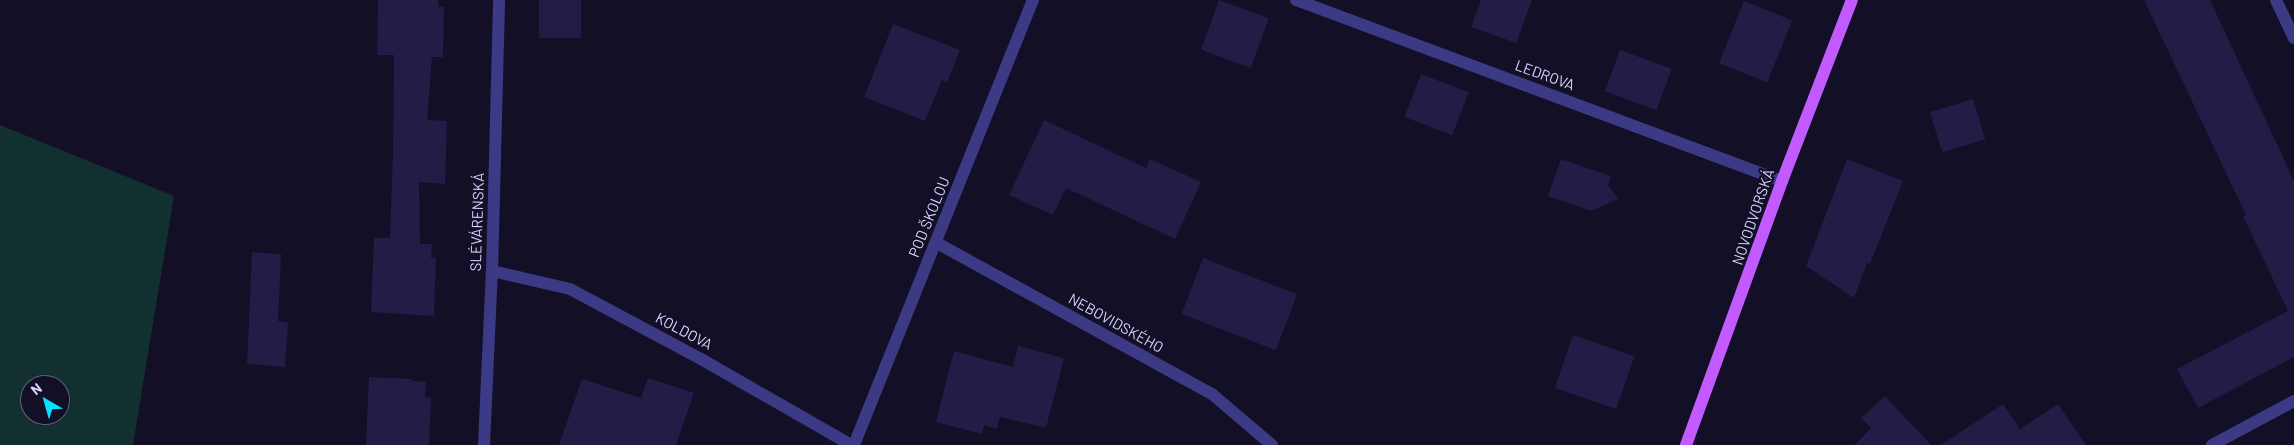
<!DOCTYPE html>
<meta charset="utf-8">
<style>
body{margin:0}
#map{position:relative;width:2294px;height:445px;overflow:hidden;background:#130f26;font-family:Barlow,sans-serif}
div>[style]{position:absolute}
.green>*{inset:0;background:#12302f}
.building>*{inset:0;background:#241b47;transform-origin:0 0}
.minor>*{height:12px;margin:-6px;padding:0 6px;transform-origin:6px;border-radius:6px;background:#3d3a85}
.major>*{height:12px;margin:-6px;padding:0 6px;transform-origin:6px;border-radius:6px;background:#c25bff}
span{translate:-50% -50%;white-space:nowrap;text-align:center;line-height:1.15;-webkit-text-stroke:4.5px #130f26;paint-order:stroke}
.street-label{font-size:15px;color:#d9d4ff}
.north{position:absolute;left:20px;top:375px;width:50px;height:50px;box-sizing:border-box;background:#130f26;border:1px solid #625e7d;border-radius:50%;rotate:322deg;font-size:14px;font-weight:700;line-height:20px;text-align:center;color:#d9d4ff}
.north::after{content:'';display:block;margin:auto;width:18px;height:22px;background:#00e5ff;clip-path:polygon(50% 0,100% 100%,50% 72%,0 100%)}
</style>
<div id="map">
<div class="green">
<i style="clip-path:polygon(evenodd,0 125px,174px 196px,133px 445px,0 445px,0 125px,30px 385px,60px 385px,60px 415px,30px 415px,30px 385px)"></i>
</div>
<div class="building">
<i style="clip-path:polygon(378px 0,438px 0,438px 7px,444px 7px,443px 57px,432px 57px,427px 120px,447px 121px,445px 184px,419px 182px,420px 244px,432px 244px,431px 258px,436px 258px,434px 316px,371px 312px,374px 238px,390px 238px,393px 148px,394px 55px,377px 55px)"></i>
<i style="left:539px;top:0;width:42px;height:38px"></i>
<i style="left:1219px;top:0;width:53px;height:53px;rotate:20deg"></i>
<i style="clip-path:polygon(1481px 0,1532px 0,1516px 43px,1471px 27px)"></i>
<i style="clip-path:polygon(2144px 0,2210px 0,2294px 181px,2294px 357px,2198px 408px,2177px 369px,2288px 311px,2243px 216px,2246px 215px)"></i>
<i style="left:1744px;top:1px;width:52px;height:67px;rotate:22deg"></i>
<i style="clip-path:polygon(893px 24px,960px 50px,947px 83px,942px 80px,925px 121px,864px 97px)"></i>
<i style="left:1620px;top:50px;width:55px;height:44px;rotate:20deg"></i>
<i style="left:1421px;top:74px;width:51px;height:46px;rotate:21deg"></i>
<i style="left:1973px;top:99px;width:42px;height:45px;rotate:73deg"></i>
<i style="clip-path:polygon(1044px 120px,1146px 168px,1150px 159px,1201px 182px,1175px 239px,1066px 188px,1053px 215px,1009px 195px)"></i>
<i style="clip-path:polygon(1561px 159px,1611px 176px,1608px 185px,1618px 199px,1591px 211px,1548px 196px)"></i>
<i style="clip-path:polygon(1847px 159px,1903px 181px,1870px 264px,1867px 263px,1854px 298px,1806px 266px)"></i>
<i style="clip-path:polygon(252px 252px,281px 254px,278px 321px,288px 322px,285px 367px,247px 364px)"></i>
<i style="left:1203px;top:258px;width:101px;height:60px;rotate:21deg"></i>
<i style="left:1573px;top:335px;width:65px;height:56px;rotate:19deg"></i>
<i style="clip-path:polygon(1018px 346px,1064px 358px,1046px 428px,1000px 417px,997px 429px,984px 425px,982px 434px,936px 422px,954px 351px,1013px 367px)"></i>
<i style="clip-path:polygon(369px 377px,413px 379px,412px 381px,426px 382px,425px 397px,431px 398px,429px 445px,366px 445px)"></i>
<i style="clip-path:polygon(648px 378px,694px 393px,676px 445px,559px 445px,582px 379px,641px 398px)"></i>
<i style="clip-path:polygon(1885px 396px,1931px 445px,1855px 445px,1871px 428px,1861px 418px)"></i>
<i style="clip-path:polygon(2003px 404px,2020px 429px,2058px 404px,2086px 445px,1941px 445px)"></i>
</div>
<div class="minor">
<i style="left:1296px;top:0;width:519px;rotate:20.43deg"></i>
<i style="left:2276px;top:0;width:42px;rotate:64.7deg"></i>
<i style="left:937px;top:243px;width:314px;rotate:28.8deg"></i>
<i style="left:1212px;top:394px;width:79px;rotate:40.4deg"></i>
<i style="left:492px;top:271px;width:80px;rotate:13deg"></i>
<i style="left:570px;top:289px;width:149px;rotate:28.1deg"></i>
<i style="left:701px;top:359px;width:173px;rotate:29.8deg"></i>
<i style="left:484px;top:445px;width:174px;rotate:-87.4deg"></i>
<i style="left:492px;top:271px;width:271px;rotate:-88.5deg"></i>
<i style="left:854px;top:445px;width:480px;rotate:-68.1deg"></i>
<i style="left:2212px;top:445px;width:93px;rotate:-28.2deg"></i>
</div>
<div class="major">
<i style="left:1686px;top:445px;width:281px;rotate:-70deg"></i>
<i style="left:1782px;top:181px;width:194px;rotate:-68.9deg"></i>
</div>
<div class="street-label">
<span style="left:1545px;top:75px;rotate:20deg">LEDROVA</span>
<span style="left:929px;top:217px;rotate:-68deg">POD ŠKOLOU</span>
<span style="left:1753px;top:217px;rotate:-71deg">NOVODVORSKÁ</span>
<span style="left:477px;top:222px;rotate:-88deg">SLÉVÁRENSKÁ</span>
<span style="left:1116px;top:323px;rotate:29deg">NEBOVIDSKÉHO</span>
<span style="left:684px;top:331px;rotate:28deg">KOLDOVA</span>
</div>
<div class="north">N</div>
</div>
